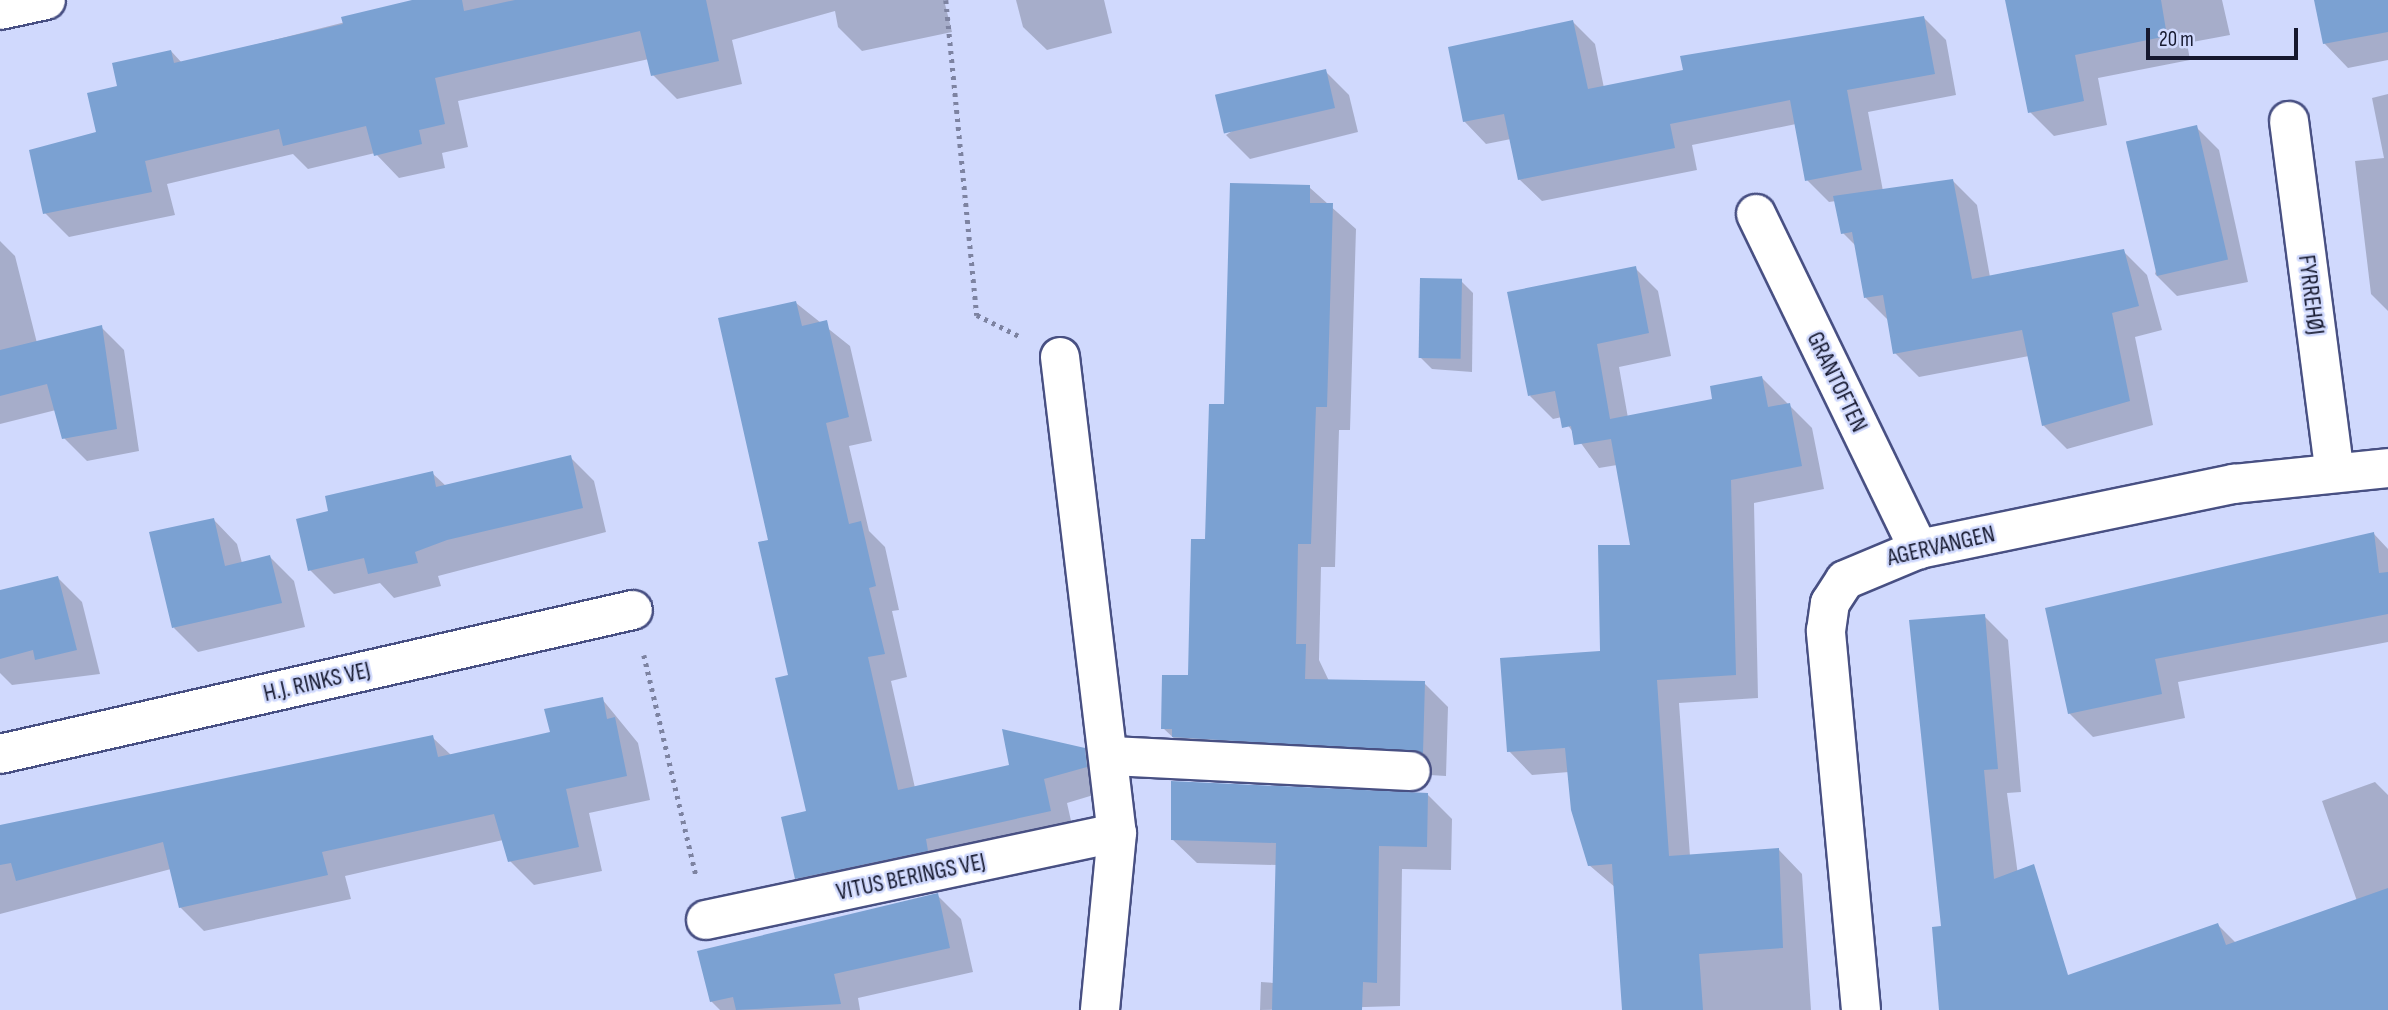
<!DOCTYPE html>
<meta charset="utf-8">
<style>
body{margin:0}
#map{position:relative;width:2388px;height:1010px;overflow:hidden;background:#d0d9fd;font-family:"Sofia Sans Condensed",sans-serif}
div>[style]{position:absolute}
.shadow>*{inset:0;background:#0003}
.building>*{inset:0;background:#7ba1d2;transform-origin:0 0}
.path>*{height:4.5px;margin-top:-2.25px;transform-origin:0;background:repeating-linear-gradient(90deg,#7d83a1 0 3.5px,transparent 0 8.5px)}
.roads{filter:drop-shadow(2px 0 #485083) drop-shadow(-2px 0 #485083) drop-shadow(0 2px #485083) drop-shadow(0 -2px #485083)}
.minor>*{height:38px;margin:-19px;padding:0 19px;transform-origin:19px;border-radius:19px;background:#fff}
span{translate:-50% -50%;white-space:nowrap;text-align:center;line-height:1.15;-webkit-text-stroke:5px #d0d9fd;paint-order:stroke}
.street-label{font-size:24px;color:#15182e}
.scale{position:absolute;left:2146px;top:28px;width:152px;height:32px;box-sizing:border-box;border:4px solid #15182e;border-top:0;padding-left:9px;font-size:21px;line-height:24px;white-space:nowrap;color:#15182e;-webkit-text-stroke:5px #d0d9fd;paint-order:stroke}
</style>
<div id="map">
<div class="shadow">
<i style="clip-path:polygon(433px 0,944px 0,952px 32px,862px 51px,838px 27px,835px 11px,732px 40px,742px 84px,677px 99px,653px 75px,649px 59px,458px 101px,468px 147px,442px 153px,445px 168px,399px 178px,375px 153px,308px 169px,293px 154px,167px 184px,175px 215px,69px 237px,45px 213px,98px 133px,119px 87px,171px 51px,182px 63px)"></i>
<i style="clip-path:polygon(1016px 0,1104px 0,1112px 33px,1047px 50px,1023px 27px)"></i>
<i style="clip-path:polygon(2019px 0,2222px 0,2230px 35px,2187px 43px,2190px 60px,2098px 78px,2107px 125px,2054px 136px,2030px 112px)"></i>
<i style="clip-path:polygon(2316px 0,2388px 0,2388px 60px,2348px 68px,2324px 43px)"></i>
<i style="clip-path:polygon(1924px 18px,1946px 40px,1956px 95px,1868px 112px,1883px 191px,1953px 181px,1977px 205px,1990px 277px,2123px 251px,2147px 275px,2162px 330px,2135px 337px,2153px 425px,2067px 449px,2043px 425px,2029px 356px,1919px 377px,1895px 353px,1889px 321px,1866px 298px,1857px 247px,1843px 233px,1836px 201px,1829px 202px,1807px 180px,1796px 124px,1692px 145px,1697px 170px,1542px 201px,1519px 179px,1511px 139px,1486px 144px,1464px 121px,1573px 22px,1595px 44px,1604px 88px)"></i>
<i style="clip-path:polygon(1325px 71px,1349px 95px,1358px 132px,1250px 159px,1226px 135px)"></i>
<i style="clip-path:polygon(2388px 94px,2388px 311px,2371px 294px,2355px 161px,2384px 158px,2372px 98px)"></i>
<i style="clip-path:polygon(2196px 127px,2219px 150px,2248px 282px,2177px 296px,2155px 274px)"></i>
<i style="clip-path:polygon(1309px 187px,1356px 229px,1350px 430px,1339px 430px,1335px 567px,1321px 567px,1319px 660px,1329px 681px,1424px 683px,1448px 707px,1446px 776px,1198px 761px,1163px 728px,1189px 677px,1225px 406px)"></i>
<i style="clip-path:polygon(0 241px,15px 256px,37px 343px,101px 327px,124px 350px,139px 451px,87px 461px,64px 438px,56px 410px,0 424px)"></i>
<i style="clip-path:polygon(1635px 268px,1658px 291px,1671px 356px,1619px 367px,1628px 418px,1714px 401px,1762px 378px,1812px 428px,1824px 489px,1754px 503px,1758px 698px,1679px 703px,1690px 856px,1779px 850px,1802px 874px,1811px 1010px,1627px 1010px,1616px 888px,1589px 865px,1569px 772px,1532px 775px,1509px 751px,1602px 652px,1632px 546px,1617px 465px,1599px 468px,1562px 417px,1553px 419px,1530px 396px)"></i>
<i style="clip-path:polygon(1461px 281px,1473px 293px,1472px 372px,1432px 369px,1420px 357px)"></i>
<i style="clip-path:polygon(796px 303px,850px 346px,872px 441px,849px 446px,869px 531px,885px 547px,899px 610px,892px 611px,907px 677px,891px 681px,915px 788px,1084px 750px,1108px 774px,1110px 790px,1067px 803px,1074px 834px,821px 902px,797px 878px,808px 813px,770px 541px)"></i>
<i style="clip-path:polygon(570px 457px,594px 481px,606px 532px,438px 576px,441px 586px,394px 598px,380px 583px,334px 594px,310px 570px,331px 512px,432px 473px,446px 486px)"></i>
<i style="clip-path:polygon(213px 519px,237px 544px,242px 563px,270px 557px,294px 581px,305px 627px,198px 652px,174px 628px)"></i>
<i style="clip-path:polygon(2374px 534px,2388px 549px,2388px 642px,2178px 682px,2185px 718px,2093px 737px,2069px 713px,2047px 609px)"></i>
<i style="clip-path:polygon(58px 578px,82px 602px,100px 674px,12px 685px,0 673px,0 592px)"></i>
<i style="clip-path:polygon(1984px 616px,2008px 640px,2021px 792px,2007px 793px,2036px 1010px,1941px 1010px,1943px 928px)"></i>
<i style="clip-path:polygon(602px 699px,638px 743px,650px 800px,589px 813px,602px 871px,534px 885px,510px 861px,503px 840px,345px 876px,351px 899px,204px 931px,180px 907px,171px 869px,0 914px,0 830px,432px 737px,451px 755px,552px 733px)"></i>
<i style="clip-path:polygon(2375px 782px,2388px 795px,2388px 1010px,2074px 1010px,2218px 925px,2236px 943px,2357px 901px,2322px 801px)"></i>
<i style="clip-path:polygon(1173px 783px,1427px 794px,1452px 819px,1451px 870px,1402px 869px,1400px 1006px,1260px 1010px,1261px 982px,1274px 983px,1277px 865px,1197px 863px,1172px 839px)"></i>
<i style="clip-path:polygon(937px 895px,961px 919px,973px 972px,858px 998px,860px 1010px,720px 1010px,711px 1001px)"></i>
</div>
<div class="building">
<i style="clip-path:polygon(412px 0,462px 0,464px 11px,515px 0,706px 0,719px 61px,651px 76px,640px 31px,435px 78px,445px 124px,419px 130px,422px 144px,374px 156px,366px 126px,283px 146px,279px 129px,145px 161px,152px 192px,43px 214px,29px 150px,96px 132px,87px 93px,117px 86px,112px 63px,171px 50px,174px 63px,343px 24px,341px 17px)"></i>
<i style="clip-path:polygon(2005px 0,2161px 0,2167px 36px,2075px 55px,2084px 101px,2028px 113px)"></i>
<i style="clip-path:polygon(2314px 0,2388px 0,2388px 32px,2323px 44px)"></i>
<i style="clip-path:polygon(1924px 16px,1935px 74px,1847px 90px,1862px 170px,1805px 181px,1790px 100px,1670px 124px,1675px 148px,1518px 180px,1504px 114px,1463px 122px,1448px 47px,1573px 20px,1588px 89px,1683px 70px,1680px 56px)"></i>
<i style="left:1326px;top:69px;width:40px;height:114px;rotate:77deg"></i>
<i style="left:2197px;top:125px;width:138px;height:73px;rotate:77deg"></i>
<i style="clip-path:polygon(1953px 179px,1972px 279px,2124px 249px,2139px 306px,2112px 313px,2130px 401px,2042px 426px,2022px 330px,1893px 354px,1883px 295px,1864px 298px,1852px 232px,1841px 234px,1833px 196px)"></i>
<i style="clip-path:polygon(1230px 183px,1310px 185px,1310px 203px,1333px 203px,1327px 407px,1316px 407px,1311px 544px,1298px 544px,1296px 644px,1306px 644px,1305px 679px,1425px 681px,1423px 753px,1172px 737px,1172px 729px,1161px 729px,1162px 675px,1188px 675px,1191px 539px,1205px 539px,1209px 404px,1224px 404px)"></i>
<i style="clip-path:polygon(1636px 266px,1649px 333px,1597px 344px,1610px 419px,1712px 399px,1710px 386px,1762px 376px,1768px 407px,1790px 403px,1802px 466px,1731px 480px,1736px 675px,1657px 680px,1669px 856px,1779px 848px,1783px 948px,1699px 954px,1703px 1010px,1622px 1010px,1612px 864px,1588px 866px,1571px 810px,1565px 748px,1507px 752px,1500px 658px,1600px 651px,1598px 545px,1630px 545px,1611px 439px,1574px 445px,1571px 426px,1562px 428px,1555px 391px,1528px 396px,1507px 292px)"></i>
<i style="left:1420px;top:278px;width:42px;height:80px;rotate:1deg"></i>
<i style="clip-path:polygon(796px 301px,802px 326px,827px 320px,849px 417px,826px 423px,849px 524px,861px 521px,876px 586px,869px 588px,885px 654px,868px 657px,898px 790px,1009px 765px,1002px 729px,1085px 748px,1087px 767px,1044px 779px,1051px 811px,926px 839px,928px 851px,795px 879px,781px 817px,806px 811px,775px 678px,788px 675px,758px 542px,768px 540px,718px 318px)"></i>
<i style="clip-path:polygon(102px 325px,117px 429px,62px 439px,47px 384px,0 396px,0 350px)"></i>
<i style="clip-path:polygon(571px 455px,583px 508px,447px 540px,415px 552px,418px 563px,368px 574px,364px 558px,308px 571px,296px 519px,328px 511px,325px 496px,433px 471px,436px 487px)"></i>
<i style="clip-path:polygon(214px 518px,225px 566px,270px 555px,282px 603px,172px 628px,149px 532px)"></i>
<i style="clip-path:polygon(2374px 532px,2379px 573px,2388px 572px,2388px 614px,2155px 659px,2162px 694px,2068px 714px,2045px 608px)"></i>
<i style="clip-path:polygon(58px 576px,77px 650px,35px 660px,33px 650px,0 659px,0 590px)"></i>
<i style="clip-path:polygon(1985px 614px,1998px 769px,1984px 770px,1994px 879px,2034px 864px,2068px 975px,2218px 923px,2226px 945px,2388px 888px,2388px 1010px,1939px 1010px,1932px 927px,1941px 926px,1909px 620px)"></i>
<i style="clip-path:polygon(603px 697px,607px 719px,615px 717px,627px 776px,566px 789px,579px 847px,508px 862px,494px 814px,322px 852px,328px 875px,179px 908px,163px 842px,16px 881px,11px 863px,0 865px,0 825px,433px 735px,438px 757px,550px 732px,544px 709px)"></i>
<i style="clip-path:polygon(1171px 781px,1428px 793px,1427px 847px,1379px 846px,1377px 983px,1363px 982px,1362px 1010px,1272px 1010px,1276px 843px,1171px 840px)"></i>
<i style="clip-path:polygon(938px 893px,950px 948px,834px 974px,841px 1004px,736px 1010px,733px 997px,710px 1002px,697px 951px)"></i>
</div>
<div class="path">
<i style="left:946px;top:0;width:317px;rotate:84.4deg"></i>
<i style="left:977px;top:315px;width:47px;rotate:26.6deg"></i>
<i style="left:644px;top:655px;width:226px;rotate:76.7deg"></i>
</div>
<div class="roads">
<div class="minor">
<i style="left:0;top:10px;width:47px;rotate:-12.3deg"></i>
<i style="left:2289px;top:121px;width:351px;rotate:82.6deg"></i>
<i style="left:1756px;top:214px;width:373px;rotate:64.1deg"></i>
<i style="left:1060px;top:357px;width:479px;rotate:83.2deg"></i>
<i style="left:1117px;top:833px;width:178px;rotate:95.5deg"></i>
<i style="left:0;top:754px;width:649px;rotate:-12.82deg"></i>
<i style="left:1111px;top:756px;width:300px;rotate:2.9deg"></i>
<i style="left:706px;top:920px;width:420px;rotate:-12deg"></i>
<i style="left:1861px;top:1010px;width:381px;rotate:-95.3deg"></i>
<i style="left:1826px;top:631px;width:28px;rotate:-82deg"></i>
<i style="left:1830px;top:603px;width:27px;rotate:-57deg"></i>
<i style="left:1845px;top:580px;width:80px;rotate:-22.7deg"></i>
<i style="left:1919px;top:549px;width:322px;rotate:-11.7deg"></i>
<i style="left:2234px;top:484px;width:155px;rotate:-5.9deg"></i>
</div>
</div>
<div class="street-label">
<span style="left:2311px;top:295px;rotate:83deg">FYRREHØJ</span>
<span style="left:1837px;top:382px;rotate:64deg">GRANTOFTEN</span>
<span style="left:1941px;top:546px;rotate:-13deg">AGERVANGEN</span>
<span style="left:317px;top:682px;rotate:-13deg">H.J. RINKS VEJ</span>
<span style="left:911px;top:877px;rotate:-12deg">VITUS BERINGS VEJ</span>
</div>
<div class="scale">20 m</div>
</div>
